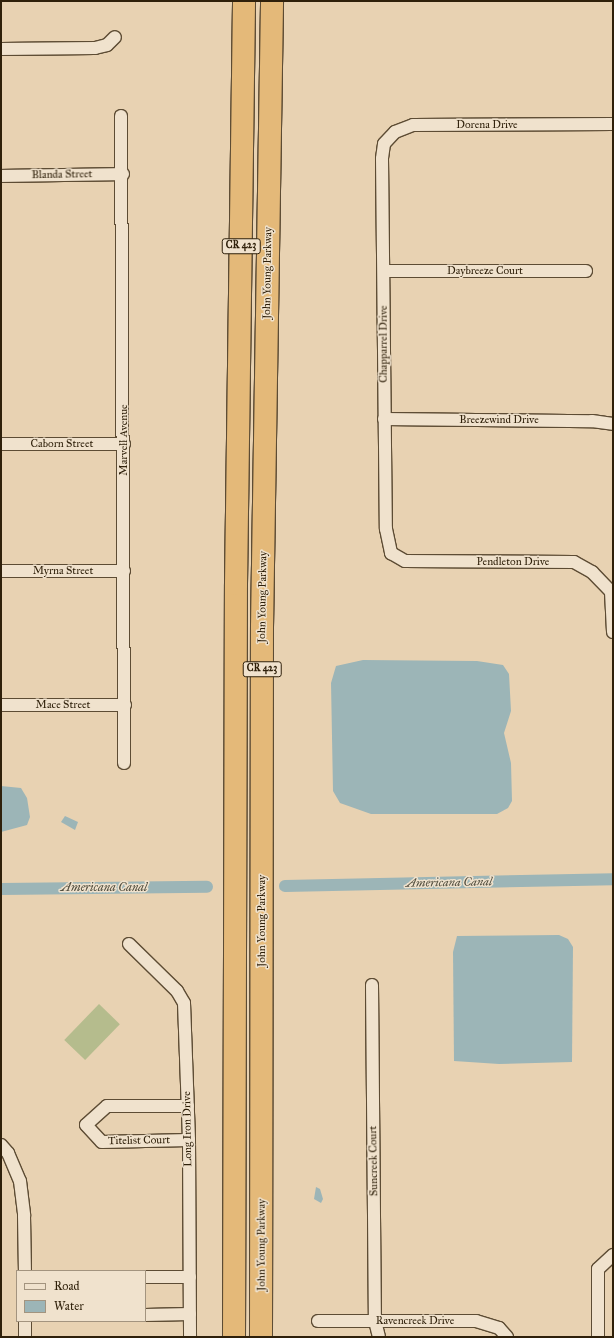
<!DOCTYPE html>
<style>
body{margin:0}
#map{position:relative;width:614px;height:1338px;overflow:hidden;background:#e8d2b2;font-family:"IM FELL Great Primer",serif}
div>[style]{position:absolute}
.green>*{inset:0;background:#b5bc8d;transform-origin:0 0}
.water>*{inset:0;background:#9cb5b7}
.canal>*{height:12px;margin:-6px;padding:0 6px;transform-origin:6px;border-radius:6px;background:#9cb5b7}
.roads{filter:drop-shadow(1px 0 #5d4c34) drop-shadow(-1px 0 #5d4c34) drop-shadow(0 1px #5d4c34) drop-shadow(0 -1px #5d4c34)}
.street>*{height:12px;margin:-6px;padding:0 6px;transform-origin:6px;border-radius:6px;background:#f0e2cd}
.highway>*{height:22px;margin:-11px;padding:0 11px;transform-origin:11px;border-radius:11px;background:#e4b979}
span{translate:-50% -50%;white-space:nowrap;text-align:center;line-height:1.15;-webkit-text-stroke:3px #f0e2cd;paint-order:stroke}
.shield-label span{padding:1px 3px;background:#f0e2cd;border:1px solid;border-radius:3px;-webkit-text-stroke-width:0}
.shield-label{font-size:10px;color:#2f200a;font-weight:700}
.street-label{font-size:11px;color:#2f200a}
.water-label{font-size:12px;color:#504d3e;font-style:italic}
.frame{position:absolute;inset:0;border:2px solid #2f200a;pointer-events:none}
.legend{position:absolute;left:16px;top:1270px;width:130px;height:52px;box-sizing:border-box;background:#f0e2cd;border:1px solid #a3947f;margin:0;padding:5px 7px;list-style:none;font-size:12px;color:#2f200a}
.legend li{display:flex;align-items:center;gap:8px;height:20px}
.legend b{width:20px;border:1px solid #a3947f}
</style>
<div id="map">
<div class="green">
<i style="left:99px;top:1004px;width:29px;height:50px;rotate:44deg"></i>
</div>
<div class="water">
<i style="clip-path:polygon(363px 660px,477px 661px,503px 665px,509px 674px,511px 711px,504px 733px,511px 763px,512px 801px,508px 808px,497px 814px,371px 814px,340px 803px,333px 791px,331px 683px,336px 666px)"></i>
<i style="clip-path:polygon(1px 786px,21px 788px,27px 798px,30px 817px,27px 825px,1px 832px)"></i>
<i style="clip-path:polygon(65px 816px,78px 822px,75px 830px,61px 822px)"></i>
<i style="clip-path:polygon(559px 935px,568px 939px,573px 947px,572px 1062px,499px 1064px,454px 1061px,453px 952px,457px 936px)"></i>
<i style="clip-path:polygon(316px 1187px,320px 1189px,323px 1199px,321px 1203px,314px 1199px)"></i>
</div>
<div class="canal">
<i style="left:285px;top:886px;width:328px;rotate:-1.2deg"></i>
<i style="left:1px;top:889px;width:206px;rotate:-0.6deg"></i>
</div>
<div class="roads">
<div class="street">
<i style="left:1px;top:49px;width:94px;rotate:-0.6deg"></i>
<i style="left:95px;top:48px;width:12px;rotate:-14deg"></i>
<i style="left:107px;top:45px;width:11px;rotate:-45deg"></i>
<i style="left:121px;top:116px;width:647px;rotate:89.73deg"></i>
<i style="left:613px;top:124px;width:200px;rotate:179.7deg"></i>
<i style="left:413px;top:125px;width:19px;rotate:159deg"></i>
<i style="left:395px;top:132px;width:16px;rotate:133deg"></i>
<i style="left:384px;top:144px;width:15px;rotate:98deg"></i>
<i style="left:382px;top:159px;width:370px;rotate:89.4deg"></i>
<i style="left:386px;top:529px;width:25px;rotate:78deg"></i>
<i style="left:391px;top:553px;width:16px;rotate:30deg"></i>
<i style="left:405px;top:561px;width:169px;rotate:0.3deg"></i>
<i style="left:574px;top:562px;width:21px;rotate:29deg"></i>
<i style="left:592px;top:572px;width:28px;rotate:46deg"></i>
<i style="left:611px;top:592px;width:40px;rotate:87.1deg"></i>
<i style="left:1px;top:176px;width:122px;rotate:-0.9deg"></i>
<i style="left:384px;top:271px;width:202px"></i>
<i style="left:384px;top:419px;width:208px;rotate:0.6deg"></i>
<i style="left:592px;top:421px;width:21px;rotate:8deg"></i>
<i style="left:1px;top:444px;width:123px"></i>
<i style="left:1px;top:571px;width:123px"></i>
<i style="left:1px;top:705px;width:124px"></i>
<i style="left:129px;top:944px;width:67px;rotate:44.4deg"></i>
<i style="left:177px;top:991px;width:14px;rotate:60deg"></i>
<i style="left:184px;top:1003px;width:137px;rotate:87.9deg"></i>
<i style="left:189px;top:1140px;width:197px;rotate:89.7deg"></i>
<i style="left:372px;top:985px;width:336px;rotate:89.5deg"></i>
<i style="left:375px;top:1321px;width:16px;rotate:76deg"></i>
<i style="left:188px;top:1106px;width:81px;rotate:180deg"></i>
<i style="left:107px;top:1106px;width:28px;rotate:138deg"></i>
<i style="left:86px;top:1125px;width:23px;rotate:47deg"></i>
<i style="left:102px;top:1142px;width:87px;rotate:-1.3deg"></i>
<i style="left:1px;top:1145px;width:11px;rotate:49deg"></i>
<i style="left:8px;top:1153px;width:30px;rotate:67deg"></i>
<i style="left:20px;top:1181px;width:35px;rotate:83deg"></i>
<i style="left:24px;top:1216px;width:55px;rotate:89deg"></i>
<i style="left:145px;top:1277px;width:45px"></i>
<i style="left:145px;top:1315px;width:45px;rotate:-1.3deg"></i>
<i style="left:25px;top:1321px;width:16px;rotate:90deg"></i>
<i style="left:318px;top:1321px;width:158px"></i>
<i style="left:476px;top:1321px;width:24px;rotate:17deg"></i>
<i style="left:499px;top:1328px;width:12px;rotate:48deg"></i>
<i style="left:598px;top:1337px;width:68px;rotate:-90deg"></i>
<i style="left:598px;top:1269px;width:21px;rotate:-43deg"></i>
</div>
<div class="highway">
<i style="left:234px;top:1337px;width:753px;rotate:-89.85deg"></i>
<i style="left:236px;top:584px;width:583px;rotate:-89.21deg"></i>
<i style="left:261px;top:1337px;width:710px;rotate:-89.92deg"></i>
<i style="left:262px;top:627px;width:626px;rotate:-89.08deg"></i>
</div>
</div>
<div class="shield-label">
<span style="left:241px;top:246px">CR 423</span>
<span style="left:262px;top:669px">CR 423</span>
</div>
<div class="street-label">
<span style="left:487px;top:125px">Dorena Drive</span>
<span style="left:62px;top:175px;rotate:-1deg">Blanda Street</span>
<span style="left:485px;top:271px">Daybreeze Court</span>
<span style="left:268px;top:273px;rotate:-89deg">John Young Parkway</span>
<span style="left:384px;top:344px;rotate:-90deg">Chapparrel Drive</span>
<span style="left:499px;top:420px">Breezewind Drive</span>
<span style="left:124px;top:440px;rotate:-90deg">Marvell Avenue</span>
<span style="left:62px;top:444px">Caborn Street</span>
<span style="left:513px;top:562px">Pendleton Drive</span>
<span style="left:63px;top:571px">Myrna Street</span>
<span style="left:263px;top:597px;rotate:-89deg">John Young Parkway</span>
<span style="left:63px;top:705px">Mace Street</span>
<span style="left:262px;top:921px;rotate:-90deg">John Young Parkway</span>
<span style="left:188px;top:1129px;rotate:-91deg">Long Iron Drive</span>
<span style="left:139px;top:1141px;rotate:-1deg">Titelist Court</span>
<span style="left:374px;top:1161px;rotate:-91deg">Suncreek Court</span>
<span style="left:262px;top:1245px;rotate:-90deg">John Young Parkway</span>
<span style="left:415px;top:1321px">Ravencreek Drive</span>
</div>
<div class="water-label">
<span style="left:449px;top:883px;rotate:-1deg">Americana Canal</span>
<span style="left:104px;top:888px">Americana Canal</span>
</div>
<div class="frame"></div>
<ul class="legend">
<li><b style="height:5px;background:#f0e2cd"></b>Road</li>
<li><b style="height:11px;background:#9cb5b7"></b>Water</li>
</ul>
</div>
